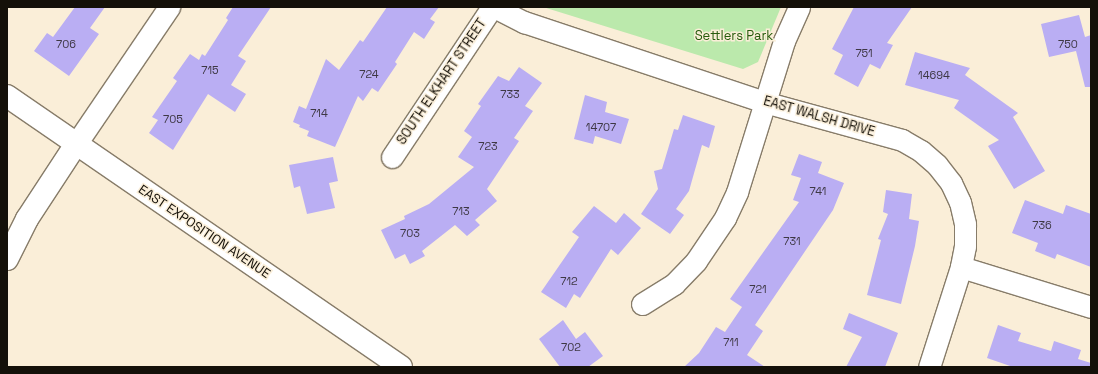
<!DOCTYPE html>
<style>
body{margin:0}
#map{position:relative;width:1098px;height:374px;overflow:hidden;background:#faeed8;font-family:"Space Grotesk",sans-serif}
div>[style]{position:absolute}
.green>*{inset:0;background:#bbe9ac}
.building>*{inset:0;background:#baaef3}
.roads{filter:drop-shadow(1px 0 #877c69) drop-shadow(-1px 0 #877c69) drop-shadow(0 1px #877c69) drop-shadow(0 -1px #877c69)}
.minor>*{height:21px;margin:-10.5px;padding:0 10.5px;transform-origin:10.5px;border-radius:10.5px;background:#fff}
.tertiary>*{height:22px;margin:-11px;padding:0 11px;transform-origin:11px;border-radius:11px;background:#fff}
span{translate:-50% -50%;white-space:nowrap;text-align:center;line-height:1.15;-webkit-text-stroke:3px #faeed8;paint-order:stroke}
.number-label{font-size:11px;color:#3e3844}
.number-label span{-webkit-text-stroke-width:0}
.park-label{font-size:13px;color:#265c0d}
.street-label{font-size:13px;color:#141009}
.frame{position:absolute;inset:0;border:8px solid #141009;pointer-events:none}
</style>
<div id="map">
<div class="green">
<i style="clip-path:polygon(543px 7px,781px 7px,758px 62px,743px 69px)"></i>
</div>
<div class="building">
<i style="clip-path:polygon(75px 7px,105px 7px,90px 28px,99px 34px,69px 76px,34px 51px,47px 33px,53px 37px)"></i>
<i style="clip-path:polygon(233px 7px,271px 7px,238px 56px,246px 61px,231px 85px,246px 94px,235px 112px,208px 94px,173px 150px,149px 133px,158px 120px,152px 117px,177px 81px,173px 78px,190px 54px,199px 60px,202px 54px,205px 56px,228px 20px,226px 18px)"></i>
<i style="clip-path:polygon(387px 7px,439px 7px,430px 19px,435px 22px,424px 39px,414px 32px,395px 62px,397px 64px,378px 92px,372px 88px,363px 101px,358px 96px,335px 147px,307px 136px,309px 131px,299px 127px,300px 125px,293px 122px,299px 106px,306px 109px,326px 59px,339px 70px,360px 40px,363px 42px)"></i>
<i style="clip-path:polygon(854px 7px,912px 7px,887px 43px,893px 45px,880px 69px,870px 64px,858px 87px,834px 74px,843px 55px,832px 49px)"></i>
<i style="clip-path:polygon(1079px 15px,1085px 37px,1091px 35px,1091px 87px,1085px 87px,1076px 51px,1049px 57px,1041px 24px)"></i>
<i style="clip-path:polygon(915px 52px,970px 68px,965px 75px,1018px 113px,1013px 117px,1045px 171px,1014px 189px,988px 146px,999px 140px,954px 108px,959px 100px,905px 85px)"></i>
<i style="clip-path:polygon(519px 67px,542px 83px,525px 106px,533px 111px,514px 138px,519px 141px,487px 189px,497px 201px,475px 220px,480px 225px,467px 236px,455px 225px,422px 251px,425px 256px,410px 264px,405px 254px,395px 259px,381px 230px,405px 219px,404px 216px,429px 204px,474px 167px,458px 157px,472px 137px,464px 131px,481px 106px,478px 104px,498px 76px,509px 81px)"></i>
<i style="clip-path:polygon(585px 95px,607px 102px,605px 112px,629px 119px,621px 144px,595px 136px,593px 144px,574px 139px)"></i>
<i style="clip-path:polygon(683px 115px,715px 126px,709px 148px,702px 145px,689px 191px,676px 209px,684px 215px,670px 234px,641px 214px,658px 189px,654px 171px,662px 169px,674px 129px,678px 130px)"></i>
<i style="clip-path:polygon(799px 154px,822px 162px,818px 173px,844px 183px,833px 210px,755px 325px,763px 331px,747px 355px,765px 367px,684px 367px,699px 353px,716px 327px,725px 332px,742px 307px,730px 299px,799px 202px,793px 200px,801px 178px,791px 175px)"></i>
<i style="clip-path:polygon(333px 157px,338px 181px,329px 183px,335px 208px,307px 214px,300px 186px,294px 188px,289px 165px)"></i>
<i style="clip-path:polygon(886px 190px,912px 194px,909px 219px,919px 221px,915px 246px,901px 304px,867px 295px,881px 240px,878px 239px,888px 214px,883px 212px)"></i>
<i style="clip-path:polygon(1025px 200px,1063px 214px,1066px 205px,1091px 214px,1091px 267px,1057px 254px,1055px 259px,1035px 251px,1038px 243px,1012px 233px)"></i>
<i style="clip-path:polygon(594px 206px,616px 223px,624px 213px,641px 228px,618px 255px,611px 249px,580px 298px,574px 294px,566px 308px,541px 292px,579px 237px,572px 232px)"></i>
<i style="clip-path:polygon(849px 313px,898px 333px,885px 367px,846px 367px,862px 337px,843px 329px)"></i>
<i style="clip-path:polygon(563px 320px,576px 339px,585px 332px,603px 356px,588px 367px,560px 367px,539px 339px)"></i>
<i style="clip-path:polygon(998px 325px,1021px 333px,1018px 341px,1051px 351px,1054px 341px,1081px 350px,1078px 359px,1091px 363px,1090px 367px,1013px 367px,987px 358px)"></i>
</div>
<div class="roads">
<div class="minor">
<i style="left:494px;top:7px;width:34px;rotate:27deg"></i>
<i style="left:524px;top:22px;width:253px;rotate:18.4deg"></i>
<i style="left:764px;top:102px;width:143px;rotate:15.4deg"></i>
<i style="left:902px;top:140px;width:22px;rotate:30deg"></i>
<i style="left:921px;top:151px;width:21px;rotate:41deg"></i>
<i style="left:937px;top:165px;width:23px;rotate:52deg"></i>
<i style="left:951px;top:183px;width:21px;rotate:65deg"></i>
<i style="left:960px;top:202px;width:23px;rotate:77deg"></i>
<i style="left:965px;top:224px;width:22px;rotate:90deg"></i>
<i style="left:965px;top:246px;width:21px;rotate:101deg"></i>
<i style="left:961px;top:267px;width:105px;rotate:107.7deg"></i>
<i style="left:76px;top:144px;width:166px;rotate:-55.8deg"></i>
<i style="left:392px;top:157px;width:180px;rotate:-56.3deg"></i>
<i style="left:961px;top:267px;width:136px;rotate:17.1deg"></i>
<i style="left:642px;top:304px;width:38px;rotate:-32deg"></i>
<i style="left:674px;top:284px;width:32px;rotate:-46deg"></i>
<i style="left:696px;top:261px;width:52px;rotate:-56deg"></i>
<i style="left:725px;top:218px;width:29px;rotate:-65deg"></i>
<i style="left:737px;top:192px;width:158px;rotate:-72.7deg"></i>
<i style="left:784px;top:41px;width:37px;rotate:-66deg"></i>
</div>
<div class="tertiary">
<i style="left:7px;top:96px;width:478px;rotate:34.5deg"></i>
<i style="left:7px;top:259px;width:45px;rotate:-63.4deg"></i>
<i style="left:27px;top:219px;width:90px;rotate:-56.8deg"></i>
</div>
</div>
<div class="number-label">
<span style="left:66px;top:44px">706</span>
<span style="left:1068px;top:44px">750</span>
<span style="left:864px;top:53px">751</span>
<span style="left:210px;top:70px">715</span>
<span style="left:369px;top:74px">724</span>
<span style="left:934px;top:75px">14694</span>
<span style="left:510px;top:94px">733</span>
<span style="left:319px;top:113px">714</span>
<span style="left:173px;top:119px">705</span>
<span style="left:601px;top:127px">14707</span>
<span style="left:488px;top:146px">723</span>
<span style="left:818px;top:191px">741</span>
<span style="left:461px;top:211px">713</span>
<span style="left:1042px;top:225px">736</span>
<span style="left:410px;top:233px">703</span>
<span style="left:792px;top:241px">731</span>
<span style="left:569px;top:281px">712</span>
<span style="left:758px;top:289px">721</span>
<span style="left:731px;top:342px">711</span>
<span style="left:571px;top:347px">702</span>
</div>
<div class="park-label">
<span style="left:734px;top:36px">Settlers Park</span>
</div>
<div class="street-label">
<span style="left:442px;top:82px;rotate:-56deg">SOUTH ELKHART STREET</span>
<span style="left:819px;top:117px;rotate:16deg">EAST WALSH DRIVE</span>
<span style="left:204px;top:232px;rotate:34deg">EAST EXPOSITION AVENUE</span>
</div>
<div class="frame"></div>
</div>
